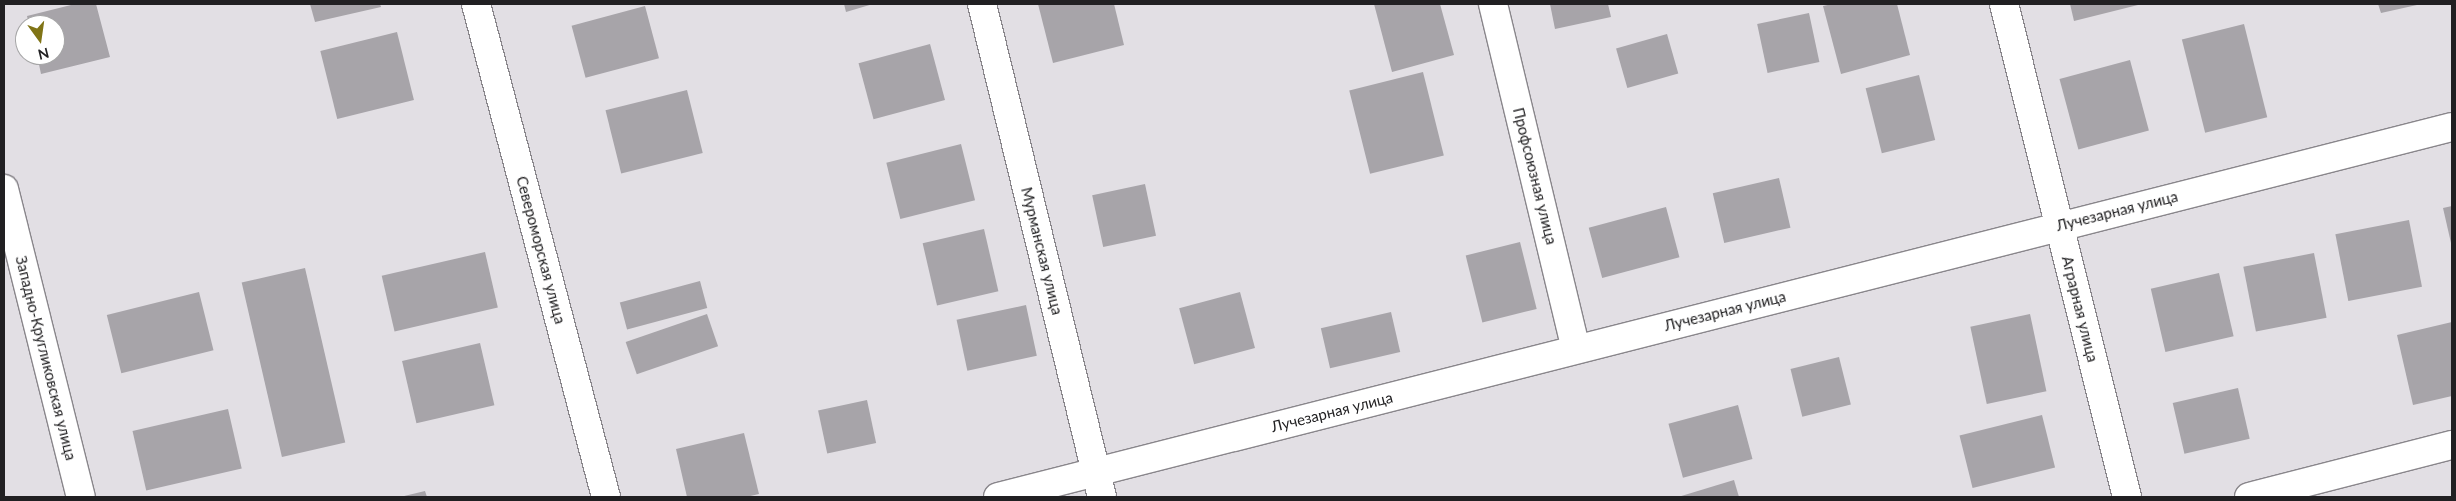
<!DOCTYPE html>
<meta charset="utf-8">
<style>
body{margin:0}
#map{position:relative;width:2456px;height:501px;overflow:hidden;background:#e2dfe4;font-family:Lato,sans-serif}
div>[style]{position:absolute}
.building>*{inset:0;background:#a7a4a9;transform-origin:0 0}
.roads{filter:drop-shadow(1px 0 #89868b) drop-shadow(-1px 0 #89868b) drop-shadow(0 1px #89868b) drop-shadow(0 -1px #89868b)}
.minor>*{height:28px;margin:-14px;padding:0 14px;transform-origin:14px;border-radius:14px;background:#fff}
span{translate:-50% -50%;white-space:nowrap;text-align:center;line-height:1.15;-webkit-text-stroke:4px #fff;paint-order:stroke}
.street-label{font-size:15px;color:#212022}
.frame{position:absolute;inset:0;border:5px solid #212022;pointer-events:none}
.north{position:absolute;left:15px;top:15px;width:50px;height:50px;box-sizing:border-box;background:#fff;border:1px solid #a6a6a7;border-radius:50%;rotate:166deg;font-size:14px;font-weight:700;line-height:20px;text-align:center;color:#212022}
.north::after{content:'';display:block;margin:auto;width:18px;height:22px;background:#807416;clip-path:polygon(50% 0,100% 100%,50% 72%,0 100%)}
</style>
<div id="map">
<div class="building">
<i style="clip-path:polygon(75px 4px,96px 4px,110px 57px,41px 74px,37px 55px,55px 55px,55px 25px,29px 25px,27px 16px)"></i>
<i style="clip-path:polygon(310px 4px,380px 4px,381px 7px,315px 22px)"></i>
<i style="clip-path:polygon(844px 4px,873px 4px,846px 12px)"></i>
<i style="clip-path:polygon(1038px 4px,1114px 4px,1124px 45px,1053px 63px)"></i>
<i style="clip-path:polygon(1374px 4px,1440px 4px,1454px 55px,1392px 72px)"></i>
<i style="clip-path:polygon(1550px 4px,1608px 4px,1611px 17px,1555px 29px)"></i>
<i style="clip-path:polygon(1832px 4px,1897px 4px,1910px 55px,1841px 74px,1823px 6px)"></i>
<i style="clip-path:polygon(2070px 4px,2142px 4px,2074px 21px)"></i>
<i style="clip-path:polygon(2378px 4px,2417px 4px,2417px 5px,2381px 13px)"></i>
<i style="left:645px;top:6px;width:54px;height:76px;rotate:75deg"></i>
<i style="left:1809px;top:13px;width:50px;height:53px;rotate:78deg"></i>
<i style="left:2244px;top:24px;width:96px;height:64px;rotate:76deg"></i>
<i style="left:397px;top:32px;width:70px;height:79px;rotate:76deg"></i>
<i style="left:1667px;top:34px;width:41px;height:53px;rotate:74deg"></i>
<i style="left:930px;top:44px;width:58px;height:74px;rotate:75deg"></i>
<i style="left:2130px;top:60px;width:73px;height:73px;rotate:75deg"></i>
<i style="left:1423px;top:72px;width:86px;height:76px;rotate:76deg"></i>
<i style="left:1919px;top:75px;width:67px;height:55px;rotate:76deg"></i>
<i style="left:687px;top:90px;width:65px;height:84px;rotate:76deg"></i>
<i style="left:961px;top:144px;width:58px;height:77px;rotate:76deg"></i>
<i style="left:1779px;top:178px;width:51px;height:68px;rotate:77deg"></i>
<i style="left:1145px;top:184px;width:53px;height:54px;rotate:78deg"></i>
<i style="clip-path:polygon(2452px 206px,2452px 243px,2451px 243px,2443px 208px)"></i>
<i style="left:1666px;top:207px;width:52px;height:80px;rotate:75deg"></i>
<i style="left:2409px;top:220px;width:68px;height:75px;rotate:79deg"></i>
<i style="left:984px;top:229px;width:64px;height:63px;rotate:77deg"></i>
<i style="left:1520px;top:242px;width:69px;height:56px;rotate:76deg"></i>
<i style="left:485px;top:252px;width:57px;height:106px;rotate:77deg"></i>
<i style="left:2314px;top:253px;width:66px;height:72px;rotate:79deg"></i>
<i style="left:305px;top:268px;width:179px;height:65px;rotate:77deg"></i>
<i style="left:2219px;top:273px;width:65px;height:70px;rotate:77deg"></i>
<i style="left:700px;top:281px;width:28px;height:83px;rotate:75deg"></i>
<i style="left:199px;top:292px;width:60px;height:95px;rotate:76deg"></i>
<i style="left:1240px;top:292px;width:58px;height:63px;rotate:75deg"></i>
<i style="left:1026px;top:305px;width:52px;height:71px;rotate:78deg"></i>
<i style="left:1391px;top:312px;width:41px;height:72px;rotate:77deg"></i>
<i style="left:707px;top:314px;width:34px;height:86px;rotate:71deg"></i>
<i style="left:2030px;top:314px;width:79px;height:61px;rotate:78deg"></i>
<i style="clip-path:polygon(2452px 322px,2452px 396px,2413px 405px,2397px 335px)"></i>
<i style="left:480px;top:343px;width:64px;height:80px;rotate:77deg"></i>
<i style="left:1839px;top:357px;width:49px;height:50px;rotate:76deg"></i>
<i style="left:2238px;top:388px;width:52px;height:67px;rotate:77deg"></i>
<i style="left:867px;top:400px;width:44px;height:50px;rotate:78deg"></i>
<i style="left:1738px;top:405px;width:56px;height:72px;rotate:75deg"></i>
<i style="left:228px;top:409px;width:61px;height:98px;rotate:77deg"></i>
<i style="left:2042px;top:415px;width:54px;height:85px;rotate:76deg"></i>
<i style="clip-path:polygon(744px 433px,759px 494px,746px 497px,687px 497px,676px 449px)"></i>
<i style="clip-path:polygon(1734px 480px,1739px 497px,1678px 497px)"></i>
<i style="clip-path:polygon(425px 491px,427px 497px,400px 497px)"></i>
</div>
<div class="roads">
<div class="minor">
<i style="left:476px;top:4px;width:510px;rotate:75.23deg"></i>
<i style="left:982px;top:4px;width:507px;rotate:76.32deg"></i>
<i style="left:1493px;top:4px;width:355px;rotate:76.5deg"></i>
<i style="left:2004px;top:4px;width:508px;rotate:75.99deg"></i>
<i style="left:4px;top:189px;width:317px;rotate:76deg"></i>
<i style="left:998px;top:497px;width:1500px;rotate:-14.28deg"></i>
<i style="left:2249px;top:497px;width:210px;rotate:-14.4deg"></i>
</div>
</div>
<div class="street-label">
<span style="left:1535px;top:176px;rotate:76deg">Профсоюзная улица</span>
<span style="left:2117px;top:211px;rotate:-14deg">Лучезарная улица</span>
<span style="left:541px;top:250px;rotate:75deg">Североморская улица</span>
<span style="left:1042px;top:251px;rotate:76deg">Мурманская улица</span>
<span style="left:2080px;top:309px;rotate:76deg">Аграрная улица</span>
<span style="left:1725px;top:311px;rotate:-14deg">Лучезарная улица</span>
<span style="left:46px;top:358px;rotate:76deg">Западно-Кругликовская улица</span>
<span style="left:1332px;top:412px;rotate:-14deg">Лучезарная улица</span>
</div>
<div class="frame"></div>
<div class="north">N</div>
</div>
